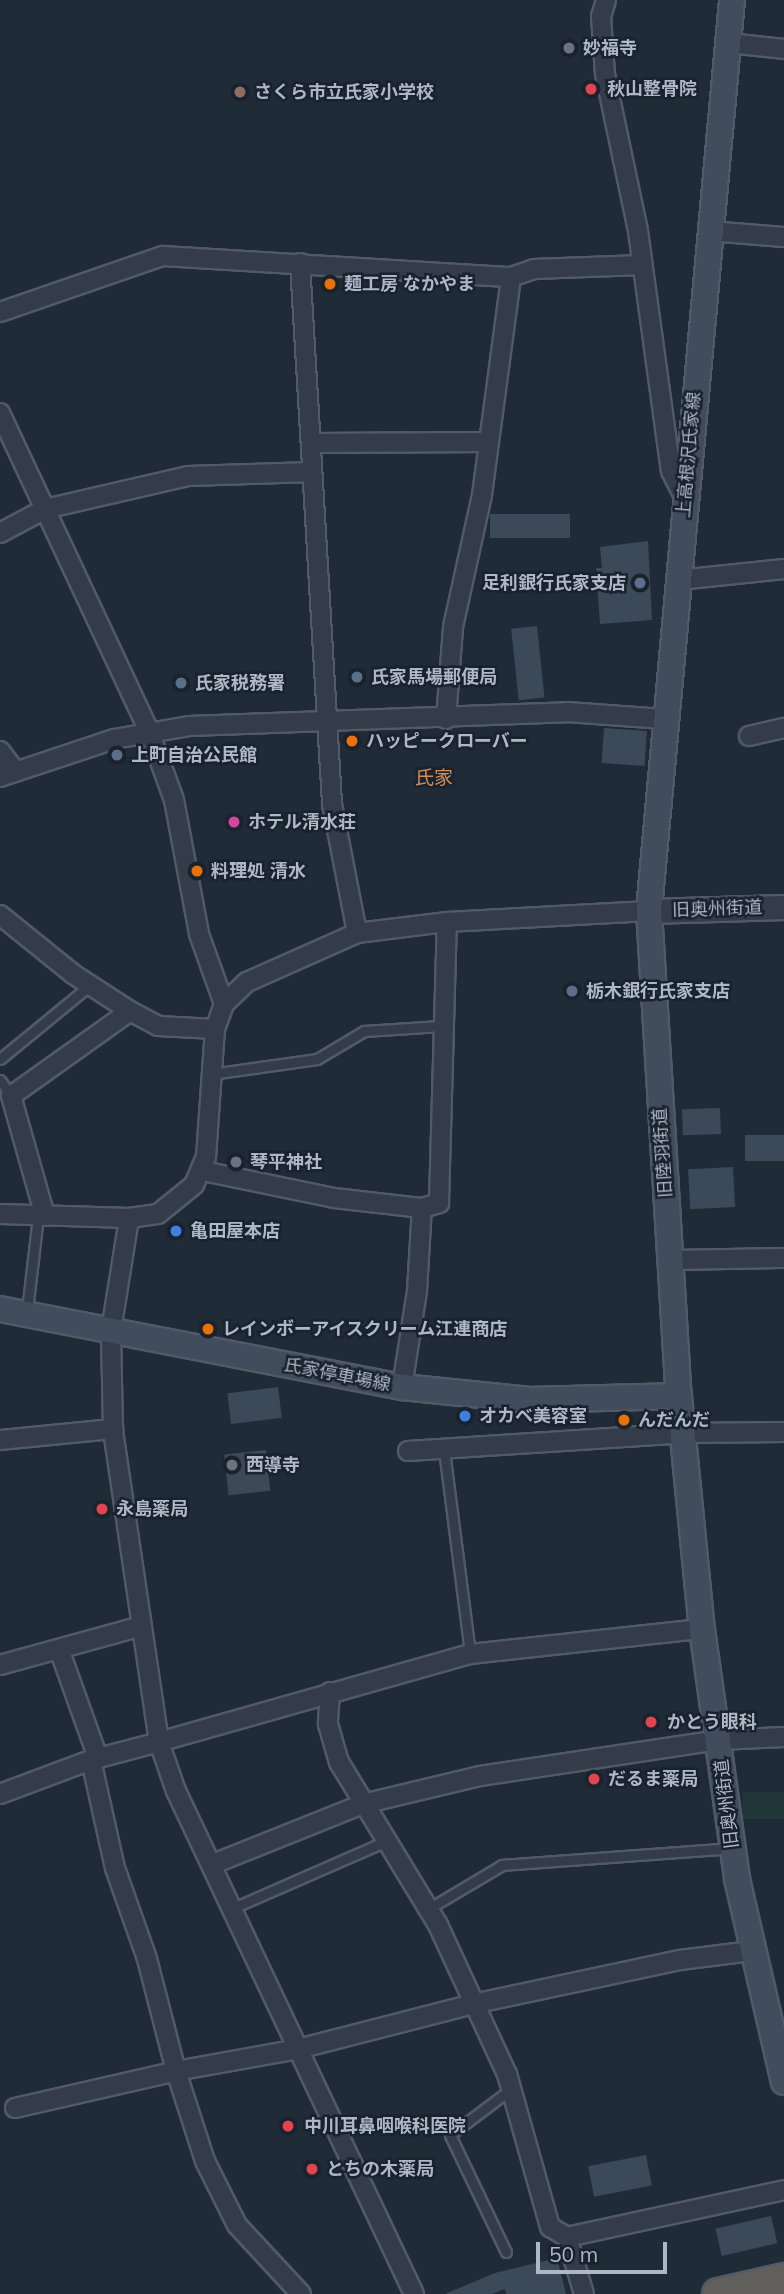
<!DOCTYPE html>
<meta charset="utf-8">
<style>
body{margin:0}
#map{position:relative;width:784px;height:2294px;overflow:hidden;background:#202b38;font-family:Mulish,"Noto Sans JP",sans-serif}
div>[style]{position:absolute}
.green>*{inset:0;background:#223739;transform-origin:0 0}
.building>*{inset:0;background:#3c4959;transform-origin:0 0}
.roads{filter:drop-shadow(2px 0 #515a66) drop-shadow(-2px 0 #515a66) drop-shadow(0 2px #515a66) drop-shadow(0 -2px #515a66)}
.service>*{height:9px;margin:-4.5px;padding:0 4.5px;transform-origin:4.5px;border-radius:4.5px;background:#343c49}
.minor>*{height:18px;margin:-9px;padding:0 9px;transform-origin:9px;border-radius:9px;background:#343c49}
.tertiary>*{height:23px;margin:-11.5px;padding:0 11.5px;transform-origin:11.5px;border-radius:11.5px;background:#343c49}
.secondary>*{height:24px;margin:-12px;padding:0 12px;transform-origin:12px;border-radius:12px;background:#414c5c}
.trunk>*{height:30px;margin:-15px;padding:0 15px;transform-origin:15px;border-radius:15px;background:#605f5c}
.dots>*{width:19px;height:19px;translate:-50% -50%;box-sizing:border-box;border:4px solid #19222d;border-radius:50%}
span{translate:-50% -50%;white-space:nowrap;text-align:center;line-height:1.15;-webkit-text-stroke:5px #19222d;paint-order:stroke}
.poi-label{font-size:18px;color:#aeb7c5;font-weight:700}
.left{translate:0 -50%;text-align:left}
.right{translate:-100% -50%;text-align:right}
.street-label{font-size:18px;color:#aeb7c5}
.neighbourhood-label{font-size:19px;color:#d58e59}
.scale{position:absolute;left:536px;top:2242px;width:131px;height:32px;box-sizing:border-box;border:4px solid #aeb7c5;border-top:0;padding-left:9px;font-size:21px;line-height:24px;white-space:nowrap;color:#aeb7c5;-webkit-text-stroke:5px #19222d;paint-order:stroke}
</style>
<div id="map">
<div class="green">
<i style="left:784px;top:1792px;width:27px;height:41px;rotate:90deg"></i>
</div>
<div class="building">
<i style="left:570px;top:514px;width:24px;height:80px;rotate:90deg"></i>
<i style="clip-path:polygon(648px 541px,652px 620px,600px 624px,596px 568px,602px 568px,600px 547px)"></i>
<i style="left:537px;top:626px;width:72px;height:26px;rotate:84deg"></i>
<i style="left:604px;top:728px;width:43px;height:35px;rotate:4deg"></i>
<i style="left:720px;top:1108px;width:26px;height:38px;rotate:88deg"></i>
<i style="left:784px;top:1135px;width:26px;height:39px;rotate:90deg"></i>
<i style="left:733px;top:1167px;width:40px;height:45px;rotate:87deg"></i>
<i style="left:278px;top:1387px;width:31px;height:51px;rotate:83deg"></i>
<i style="left:266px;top:1450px;width:41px;height:42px;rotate:84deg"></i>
<i style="left:646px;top:2155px;width:31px;height:59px;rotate:79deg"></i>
<i style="left:771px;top:2216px;width:28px;height:57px;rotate:77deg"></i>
<i style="clip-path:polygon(557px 2258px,566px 2294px,506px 2294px,505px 2289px,492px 2294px,445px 2294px,495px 2273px)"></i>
</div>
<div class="roads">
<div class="service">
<i style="left:0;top:1059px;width:117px;rotate:-39.4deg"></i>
<i style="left:211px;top:1074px;width:107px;rotate:-8.1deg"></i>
<i style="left:317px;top:1059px;width:55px;rotate:-30.8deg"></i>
<i style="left:364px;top:1031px;width:77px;rotate:-3.7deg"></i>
<i style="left:0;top:1080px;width:19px;rotate:55deg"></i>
<i style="left:27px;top:1311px;width:96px;rotate:-83.4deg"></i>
<i style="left:444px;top:1450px;width:206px;rotate:82.7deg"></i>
<i style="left:233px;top:1908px;width:167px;rotate:-23.6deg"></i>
<i style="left:428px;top:1909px;width:86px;rotate:-30.7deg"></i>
<i style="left:502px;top:1865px;width:231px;rotate:-4.2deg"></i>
<i style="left:506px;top:2252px;width:130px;rotate:-115.6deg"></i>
<i style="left:450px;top:2135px;width:76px;rotate:-37deg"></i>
</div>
<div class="minor">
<i style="left:606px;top:0;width:17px;rotate:107deg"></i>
<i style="left:601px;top:16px;width:58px;rotate:86.1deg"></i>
<i style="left:605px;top:74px;width:160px;rotate:78.1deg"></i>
<i style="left:638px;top:231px;width:242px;rotate:82.2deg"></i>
<i style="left:671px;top:471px;width:31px;rotate:63deg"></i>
<i style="left:728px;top:43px;width:56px;rotate:6.1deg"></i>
<i style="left:709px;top:231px;width:75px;rotate:4.6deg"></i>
<i style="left:300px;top:263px;width:542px;rotate:86.61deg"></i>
<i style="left:332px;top:804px;width:131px;rotate:79deg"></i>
<i style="left:0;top:312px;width:172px;rotate:-19deg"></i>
<i style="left:163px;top:256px;width:349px;rotate:3.5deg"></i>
<i style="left:511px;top:277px;width:24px;rotate:-19deg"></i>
<i style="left:534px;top:269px;width:108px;rotate:-2.1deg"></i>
<i style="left:0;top:413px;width:351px;rotate:64.9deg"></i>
<i style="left:149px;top:731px;width:73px;rotate:70.1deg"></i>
<i style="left:174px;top:800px;width:136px;rotate:79.4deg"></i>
<i style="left:199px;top:934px;width:74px;rotate:70.3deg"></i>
<i style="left:311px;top:443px;width:176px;rotate:-0.3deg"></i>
<i style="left:0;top:533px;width:51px;rotate:-28.1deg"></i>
<i style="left:45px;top:509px;width:147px;rotate:-13deg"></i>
<i style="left:188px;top:476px;width:124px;rotate:-1.8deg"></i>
<i style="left:678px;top:580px;width:107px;rotate:-5.9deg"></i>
<i style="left:446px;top:719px;width:92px;rotate:-85.6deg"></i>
<i style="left:453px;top:627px;width:135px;rotate:-77.6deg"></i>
<i style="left:482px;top:495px;width:220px;rotate:-82.4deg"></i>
<i style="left:749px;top:736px;width:36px;rotate:-13deg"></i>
<i style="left:0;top:751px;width:26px;rotate:53deg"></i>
<i style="left:0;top:777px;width:120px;rotate:-18.4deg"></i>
<i style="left:114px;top:739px;width:76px;rotate:-9.8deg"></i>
<i style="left:189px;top:726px;width:378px;rotate:-2.1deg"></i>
<i style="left:567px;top:712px;width:97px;rotate:4.1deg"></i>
<i style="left:0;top:915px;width:94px;rotate:38.9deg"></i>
<i style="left:73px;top:974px;width:68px;rotate:33deg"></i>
<i style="left:130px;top:1011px;width:32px;rotate:28deg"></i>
<i style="left:158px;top:1026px;width:57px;rotate:3deg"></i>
<i style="left:203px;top:1171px;width:134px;rotate:11.6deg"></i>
<i style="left:334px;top:1198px;width:89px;rotate:6.5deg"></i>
<i style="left:422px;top:1208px;width:18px;rotate:-16deg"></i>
<i style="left:439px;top:1203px;width:281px;rotate:-88.4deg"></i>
<i style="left:0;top:1214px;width:129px;rotate:1.8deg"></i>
<i style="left:129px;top:1218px;width:29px;rotate:-8deg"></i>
<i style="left:158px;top:1214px;width:46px;rotate:-38.9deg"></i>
<i style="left:194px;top:1185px;width:30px;rotate:-67deg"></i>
<i style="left:206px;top:1157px;width:128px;rotate:-86deg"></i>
<i style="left:215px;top:1029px;width:27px;rotate:-70deg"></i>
<i style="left:224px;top:1004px;width:32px;rotate:-44deg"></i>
<i style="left:247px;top:982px;width:120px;rotate:-24deg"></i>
<i style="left:357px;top:933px;width:91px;rotate:-7deg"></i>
<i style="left:447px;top:922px;width:202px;rotate:-3.1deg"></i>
<i style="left:45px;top:1216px;width:125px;rotate:-105.8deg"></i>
<i style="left:11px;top:1096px;width:146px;rotate:-35.5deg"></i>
<i style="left:670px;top:1260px;width:114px;rotate:-1deg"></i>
<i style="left:402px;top:1387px;width:97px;rotate:-81.1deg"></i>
<i style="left:417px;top:1291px;width:83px;rotate:-86.6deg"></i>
<i style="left:0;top:1440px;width:114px;rotate:-5.6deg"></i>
<i style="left:408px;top:1451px;width:276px;rotate:-3.7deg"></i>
<i style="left:683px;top:1433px;width:101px;rotate:-0.6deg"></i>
<i style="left:59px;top:1649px;width:116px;rotate:70.3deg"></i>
<i style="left:0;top:1665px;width:147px;rotate:-15.4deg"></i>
<i style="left:330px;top:1692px;width:32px;rotate:94deg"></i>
<i style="left:328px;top:1724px;width:40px;rotate:74deg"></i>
<i style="left:339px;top:1762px;width:191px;rotate:58.7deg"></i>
<i style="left:438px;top:1925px;width:164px;rotate:65.2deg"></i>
<i style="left:507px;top:2074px;width:159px;rotate:74.3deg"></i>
<i style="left:550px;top:2227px;width:20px;rotate:30deg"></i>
<i style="left:567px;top:2237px;width:59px;rotate:73.4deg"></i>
<i style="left:91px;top:1760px;width:111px;rotate:77.5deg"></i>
<i style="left:115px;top:1868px;width:96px;rotate:70.6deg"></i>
<i style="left:147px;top:1959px;width:116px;rotate:75.5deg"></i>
<i style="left:176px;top:2071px;width:124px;rotate:-10.2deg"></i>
<i style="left:298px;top:2049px;width:181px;rotate:-14.4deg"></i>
<i style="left:473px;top:2004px;width:212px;rotate:-12deg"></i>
<i style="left:680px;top:1960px;width:72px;rotate:-7.2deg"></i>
<i style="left:0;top:1794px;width:97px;rotate:-20.5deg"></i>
<i style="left:91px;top:1760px;width:70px;rotate:-14.8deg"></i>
<i style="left:159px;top:1742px;width:316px;rotate:-98.4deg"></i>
<i style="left:113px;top:1429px;width:98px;rotate:-91.2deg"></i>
<i style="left:111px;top:1331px;width:114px;rotate:-80.9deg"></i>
<i style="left:213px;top:1864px;width:162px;rotate:-21.8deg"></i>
<i style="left:363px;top:1804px;width:120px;rotate:-13.5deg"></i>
<i style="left:480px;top:1776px;width:242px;rotate:-8.6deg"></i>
<i style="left:719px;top:1740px;width:65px;rotate:-2.6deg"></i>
<i style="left:15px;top:2108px;width:165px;rotate:-12.9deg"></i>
<i style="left:176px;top:2071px;width:95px;rotate:72.1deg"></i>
<i style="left:205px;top:2161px;width:72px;rotate:63.4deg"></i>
<i style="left:237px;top:2225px;width:94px;rotate:47.2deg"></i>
<i style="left:567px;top:2237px;width:222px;rotate:-12.2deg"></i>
<i style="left:414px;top:2294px;width:556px;rotate:-115.32deg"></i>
<i style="left:176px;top:1791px;width:52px;rotate:-109.1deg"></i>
<i style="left:159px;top:1742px;width:323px;rotate:-15.8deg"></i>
<i style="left:470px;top:1654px;width:233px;rotate:-6.2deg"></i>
</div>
<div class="tertiary">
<i style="left:649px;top:911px;width:135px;rotate:-1.7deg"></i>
</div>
<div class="secondary">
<i style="left:732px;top:0;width:915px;rotate:95.21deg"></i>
<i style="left:649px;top:911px;width:486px;rotate:86.5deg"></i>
<i style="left:679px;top:1396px;width:234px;rotate:84.4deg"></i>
<i style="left:702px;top:1629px;width:252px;rotate:82deg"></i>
<i style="left:737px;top:1879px;width:208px;rotate:77deg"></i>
<i style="left:0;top:1309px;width:409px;rotate:11deg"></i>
<i style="left:402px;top:1387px;width:129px;rotate:5.8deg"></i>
<i style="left:530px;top:1400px;width:149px;rotate:-1.5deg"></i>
</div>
<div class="trunk">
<i style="left:718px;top:2294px;width:68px;rotate:-12.8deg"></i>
</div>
</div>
<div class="dots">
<i style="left:569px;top:48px;background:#6b7280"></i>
<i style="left:591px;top:89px;background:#e0444e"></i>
<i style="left:240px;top:92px;background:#8d6e63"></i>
<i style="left:330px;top:284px;background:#e8710a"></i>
<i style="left:640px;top:583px;background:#5c6f8a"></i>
<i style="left:357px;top:677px;background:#5c6f8a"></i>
<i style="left:181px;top:683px;background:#5c6f8a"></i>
<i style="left:352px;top:741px;background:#e8710a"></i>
<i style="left:117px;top:755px;background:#5c6f8a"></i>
<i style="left:234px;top:822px;background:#d1479c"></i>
<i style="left:197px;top:871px;background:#e8710a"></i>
<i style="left:572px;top:991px;background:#5c6f8a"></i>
<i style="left:236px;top:1162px;background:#6b7280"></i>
<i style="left:176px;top:1231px;background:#3f7fe0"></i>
<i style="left:208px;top:1329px;background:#e8710a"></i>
<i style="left:465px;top:1416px;background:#3f7fe0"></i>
<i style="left:624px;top:1420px;background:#e8710a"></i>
<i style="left:232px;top:1465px;background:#6b7280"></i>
<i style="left:102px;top:1509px;background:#e0444e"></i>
<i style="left:651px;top:1722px;background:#e0444e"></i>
<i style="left:594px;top:1779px;background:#e0444e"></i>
<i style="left:288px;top:2126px;background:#e0444e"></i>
<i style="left:312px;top:2169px;background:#e0444e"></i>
</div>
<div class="poi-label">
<span class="left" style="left:583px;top:48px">妙福寺</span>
<span class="left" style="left:607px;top:89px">秋山整骨院</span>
<span class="left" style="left:254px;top:92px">さくら市立氏家小学校</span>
<span class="left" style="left:344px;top:284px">麺工房 なかやま</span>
<span class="right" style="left:626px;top:583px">足利銀行氏家支店</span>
<span class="left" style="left:371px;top:677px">氏家馬場郵便局</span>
<span class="left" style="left:195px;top:683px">氏家税務署</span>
<span class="left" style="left:366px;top:741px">ハッピークローバー</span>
<span class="left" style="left:131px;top:755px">上町自治公民館</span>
<span class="left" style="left:248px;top:822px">ホテル清水荘</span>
<span class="left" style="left:211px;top:871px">料理処 清水</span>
<span class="left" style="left:586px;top:991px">栃木銀行氏家支店</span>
<span class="left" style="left:250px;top:1162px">琴平神社</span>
<span class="left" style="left:190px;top:1231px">亀田屋本店</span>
<span class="left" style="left:222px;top:1329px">レインボーアイスクリーム江連商店</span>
<span class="left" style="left:479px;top:1416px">オカベ美容室</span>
<span class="left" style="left:638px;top:1420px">んだんだ</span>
<span class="left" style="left:246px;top:1465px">西導寺</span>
<span class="left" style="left:116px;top:1509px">永島薬局</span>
<span class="left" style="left:667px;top:1722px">かとう眼科</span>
<span class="left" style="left:608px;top:1779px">だるま薬局</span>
<span class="left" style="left:304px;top:2126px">中川耳鼻咽喉科医院</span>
<span class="left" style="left:326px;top:2169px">とちの木薬局</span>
</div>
<div class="street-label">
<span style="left:689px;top:455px;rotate:-85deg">上高根沢氏家線</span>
<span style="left:717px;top:909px;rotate:-2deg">旧奥州街道</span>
<span style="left:663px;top:1153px;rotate:-94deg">旧陸羽街道</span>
<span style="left:337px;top:1375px;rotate:11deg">氏家停車場線</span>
<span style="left:727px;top:1804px;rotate:-97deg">旧奥州街道</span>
</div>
<div class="neighbourhood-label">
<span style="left:434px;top:778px">氏家</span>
</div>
<div class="scale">50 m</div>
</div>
